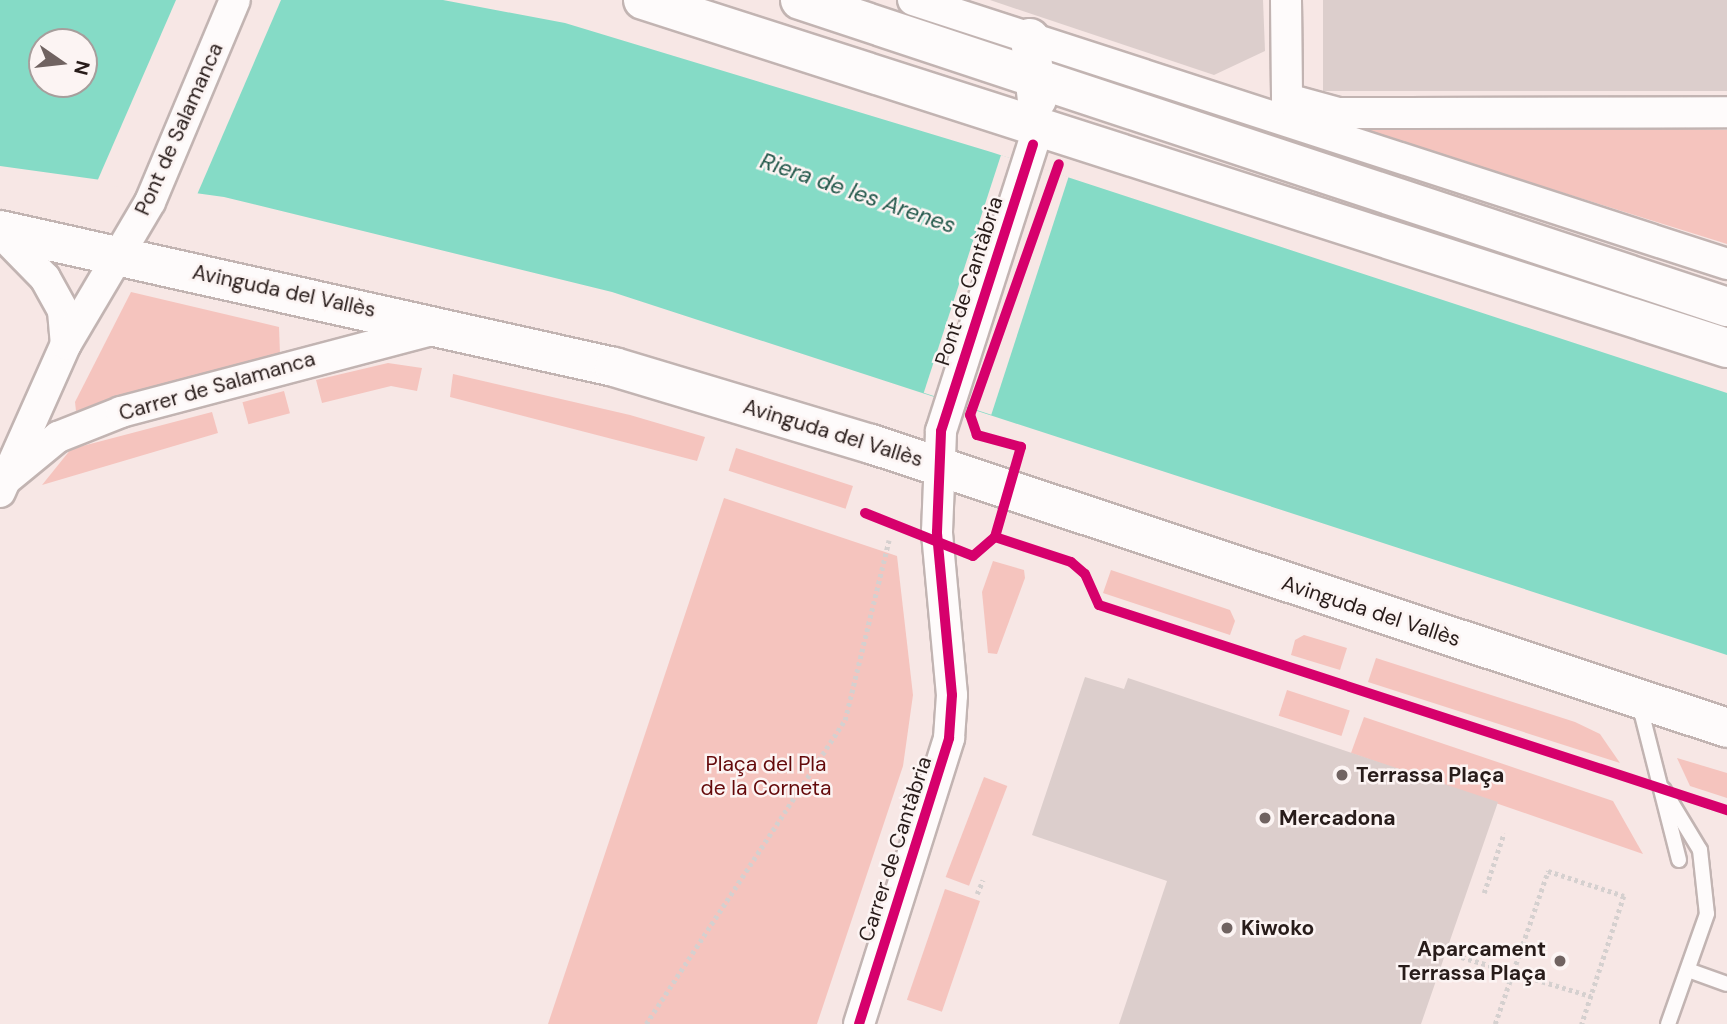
<!DOCTYPE html>
<meta charset="utf-8">
<style>
body{margin:0}
#map{position:relative;width:1727px;height:1024px;overflow:hidden;background:#f7e7e5;font-family:"DM Sans",sans-serif}
div>[style]{position:absolute}
.green>*{inset:0;background:#f5c4be;transform-origin:0 0}
.water>*{inset:0;background:#85dbc6}
.pier>*{inset:0;background:#f7e7e5;transform-origin:0 0}
.building>*{inset:0;background:#dccecc;transform-origin:0 0}
.path>*{height:4.5px;margin-top:-2.25px;transform-origin:0;background:repeating-linear-gradient(90deg,#d5d0cf 0 3.5px,transparent 0 7px)}
.roads{filter:drop-shadow(2px 0 #c2b4b2) drop-shadow(-2px 0 #c2b4b2) drop-shadow(0 2px #c2b4b2) drop-shadow(0 -2px #c2b4b2)}
.lane>*{height:14px;margin:-7px;padding:0 7px;transform-origin:7px;border-radius:7px;background:#fefbfb}
.street>*{height:30px;margin:-15px;padding:0 15px;transform-origin:15px;border-radius:15px;background:#fefbfb}
.secondary>*{height:38px;margin:-19px;padding:0 19px;transform-origin:19px;border-radius:19px;background:#fefbfb}
.cycleway>*{height:10px;margin:-5px;padding:0 5px;transform-origin:5px;border-radius:5px;background:#d6006c}
.dots>*{width:19px;height:19px;translate:-50% -50%;box-sizing:border-box;border:4px solid #fcf4f3;border-radius:50%}
span{translate:-50% -50%;white-space:nowrap;text-align:center;line-height:1.15;-webkit-text-stroke:5px #fcf4f3;paint-order:stroke}
.street-label{font-size:21px;color:#281c1a}
.park-label{font-size:21px;color:#64090a}
.poi-label{font-size:21px;color:#281c1a;font-weight:700}
.left{translate:0 -50%;text-align:left}
.right{translate:-100% -50%;text-align:right}
.water-label{font-size:23px;color:#255a4d;font-style:italic}
.north{position:absolute;left:28px;top:28px;width:70px;height:70px;box-sizing:border-box;background:#fcf4f3;border:2px solid #a79e9c;border-radius:50%;rotate:104deg;font-size:19px;font-weight:700;line-height:28px;text-align:center;color:#281c1a}
.north::after{content:'';display:block;margin:auto;width:24px;height:32px;background:#706361;clip-path:polygon(50% 0,100% 100%,50% 72%,0 100%)}
</style>
<div id="map">
<div class="green">
<i style="clip-path:polygon(1340px 123px,1727px 130px,1727px 244px)"></i>
<i style="clip-path:polygon(131px 292px,279px 327px,280px 354px,76px 411px,75px 402px)"></i>
<i style="clip-path:polygon(388px 363px,422px 368px,417px 391px,391px 386px,322px 403px,316px 380px)"></i>
<i style="clip-path:polygon(453px 374px,630px 415px,705px 437px,697px 461px,450px 397px)"></i>
<i style="left:284px;top:391px;width:23px;height:43px;rotate:75deg"></i>
<i style="clip-path:polygon(212px 412px,218px 433px,42px 485px,71px 449px)"></i>
<i style="left:736px;top:448px;width:123px;height:24px;rotate:18deg"></i>
<i style="clip-path:polygon(724px 498px,897px 556px,913px 695px,903px 766px,817px 1024px,548px 1024px)"></i>
<i style="clip-path:polygon(993px 561px,1024px 570px,1025px 578px,997px 654px,988px 653px,982px 592px)"></i>
<i style="clip-path:polygon(1111px 570px,1230px 610px,1235px 621px,1230px 635px,1103px 593px)"></i>
<i style="clip-path:polygon(1304px 635px,1347px 648px,1340px 670px,1291px 655px,1295px 640px)"></i>
<i style="clip-path:polygon(1376px 658px,1575px 722px,1600px 734px,1620px 763px,1368px 682px)"></i>
<i style="left:1287px;top:690px;width:66px;height:27px;rotate:18deg"></i>
<i style="clip-path:polygon(1364px 717px,1613px 801px,1643px 854px,1351px 753px)"></i>
<i style="clip-path:polygon(1677px 758px,1727px 773px,1727px 798px,1690px 786px)"></i>
<i style="left:984px;top:777px;width:25px;height:107px;rotate:21deg"></i>
<i style="left:945px;top:889px;width:37px;height:117px;rotate:19deg"></i>
</div>
<div class="water">
<i style="clip-path:polygon(evenodd,0 0,443px 0,565px 23px,991px 152px,1727px 393px,1727px 655px,612px 292px,224px 197px,0 166px,0 0,42px 42px,84px 42px,84px 84px,42px 84px,42px 42px)"></i>
</div>
<div class="pier">
<i style="clip-path:polygon(176px 0,281px 0,196px 197px,96px 184px)"></i>
<i style="left:1001px;top:155px;width:71px;height:250px;rotate:18deg"></i>
</div>
<div class="building">
<i style="clip-path:polygon(990px 0,1263px 0,1265px 51px,1214px 75px)"></i>
<i style="left:1323px;top:0;width:404px;height:91px"></i>
<i style="clip-path:polygon(1085px 677px,1124px 689px,1128px 678px,1498px 802px,1421px 1024px,1119px 1024px,1167px 881px,1032px 835px)"></i>
</div>
<div class="path">
<i style="left:1484px;top:893px;width:63px;rotate:-71.6deg"></i>
<i style="left:977px;top:894px;width:15px;rotate:-67deg"></i>
<i style="left:1455px;top:955px;width:142px;rotate:16.8deg"></i>
<i style="left:646px;top:1024px;width:363px;rotate:-56.8deg"></i>
<i style="left:845px;top:720px;width:185px;rotate:-76.3deg"></i>
<i style="left:1495px;top:1024px;width:162px;rotate:-70.9deg"></i>
<i style="left:1548px;top:871px;width:80px;rotate:18.2deg"></i>
<i style="left:1624px;top:896px;width:135px;rotate:108.2deg"></i>
</div>
<div class="roads">
<div class="lane">
<i style="left:1639px;top:703px;width:162px;rotate:75.7deg"></i>
<i style="left:1663px;top:789px;width:71px;rotate:58.8deg"></i>
<i style="left:1700px;top:850px;width:64px;rotate:83.8deg"></i>
<i style="left:1707px;top:914px;width:117px;rotate:109.5deg"></i>
<i style="left:1688px;top:970px;width:41px;rotate:19.7deg"></i>
</div>
<div class="street">
<i style="left:913px;top:0;width:856px;rotate:17.97deg"></i>
<i style="left:1286px;top:0;width:99px;rotate:89.4deg"></i>
<i style="left:1287px;top:99px;width:53px;rotate:15.4deg"></i>
<i style="left:1338px;top:113px;width:389px;rotate:-0.1deg"></i>
<i style="left:0;top:232px;width:64px;rotate:45.6deg"></i>
<i style="left:45px;top:278px;width:38px;rotate:61deg"></i>
<i style="left:63px;top:311px;width:33px;rotate:85deg"></i>
<i style="left:8px;top:478px;width:65px;rotate:-39.4deg"></i>
<i style="left:58px;top:437px;width:68px;rotate:-21.6deg"></i>
<i style="left:121px;top:412px;width:325px;rotate:-14.8deg"></i>
<i style="left:0;top:492px;width:162px;rotate:-66deg"></i>
<i style="left:66px;top:344px;width:165px;rotate:-59.4deg"></i>
<i style="left:150px;top:202px;width:219px;rotate:-67.2deg"></i>
<i style="left:859px;top:1024px;width:300px;rotate:-72.5deg"></i>
<i style="left:949px;top:738px;width:43px;rotate:-86deg"></i>
<i style="left:952px;top:695px;width:164px;rotate:-95.3deg"></i>
<i style="left:937px;top:532px;width:101px;rotate:-87.7deg"></i>
<i style="left:941px;top:431px;width:301px;rotate:-72.2deg"></i>
</div>
<div class="secondary">
<i style="left:643px;top:0;width:1138px;rotate:17.8deg"></i>
<i style="left:800px;top:0;width:977px;rotate:18.32deg"></i>
<i style="left:1030px;top:38px;width:62px;rotate:83.6deg"></i>
<i style="left:0;top:230px;width:629px;rotate:12.58deg"></i>
<i style="left:614px;top:367px;width:268px;rotate:16.7deg"></i>
<i style="left:871px;top:444px;width:902px;rotate:18.35deg"></i>
</div>
</div>
<div class="cycleway">
<i style="left:865px;top:513px;width:116px;rotate:21.7deg"></i>
<i style="left:973px;top:556px;width:29px;rotate:-41deg"></i>
<i style="left:995px;top:537px;width:80px;rotate:18.2deg"></i>
<i style="left:1071px;top:562px;width:18px;rotate:41deg"></i>
<i style="left:1085px;top:574px;width:34px;rotate:66deg"></i>
<i style="left:1099px;top:605px;width:661px;rotate:18.08deg"></i>
<i style="left:995px;top:537px;width:94px;rotate:-73.9deg"></i>
<i style="left:1021px;top:447px;width:46px;rotate:-164.7deg"></i>
<i style="left:977px;top:435px;width:21px;rotate:-109deg"></i>
<i style="left:970px;top:415px;width:266px;rotate:-70.5deg"></i>
<i style="left:859px;top:1024px;width:300px;rotate:-72.5deg"></i>
<i style="left:949px;top:738px;width:43px;rotate:-86deg"></i>
<i style="left:952px;top:695px;width:164px;rotate:-95.3deg"></i>
<i style="left:937px;top:532px;width:101px;rotate:-87.7deg"></i>
<i style="left:941px;top:431px;width:301px;rotate:-72.2deg"></i>
</div>
<div class="dots">
<i style="left:1342px;top:775px;background:#706361"></i>
<i style="left:1265px;top:818px;background:#706361"></i>
<i style="left:1227px;top:928px;background:#706361"></i>
<i style="left:1560px;top:961px;background:#706361"></i>
</div>
<div class="street-label">
<span style="left:179px;top:129px;rotate:-66deg">Pont de Salamanca</span>
<span style="left:969px;top:281px;rotate:-72deg">Pont de Cantàbria</span>
<span style="left:284px;top:291px;rotate:12deg">Avinguda del Vallès</span>
<span style="left:217px;top:386px;rotate:-16deg">Carrer de Salamanca</span>
<span style="left:833px;top:433px;rotate:17deg">Avinguda del Vallès</span>
<span style="left:1371px;top:611px;rotate:18deg">Avinguda del Vallès</span>
<span style="left:895px;top:849px;rotate:-72deg">Carrer de Cantàbria</span>
</div>
<div class="park-label">
<span style="left:766px;top:776px">Plaça del Pla<br>de la Corneta</span>
</div>
<div class="poi-label">
<span class="left" style="left:1356px;top:775px">Terrassa Plaça</span>
<span class="left" style="left:1279px;top:818px">Mercadona</span>
<span class="left" style="left:1241px;top:928px">Kiwoko</span>
<span class="right" style="left:1546px;top:961px">Aparcament<br>Terrassa Plaça</span>
</div>
<div class="water-label">
<span style="left:858px;top:193px;rotate:19deg">Riera de les Arenes</span>
</div>
<div class="north">N</div>
</div>
